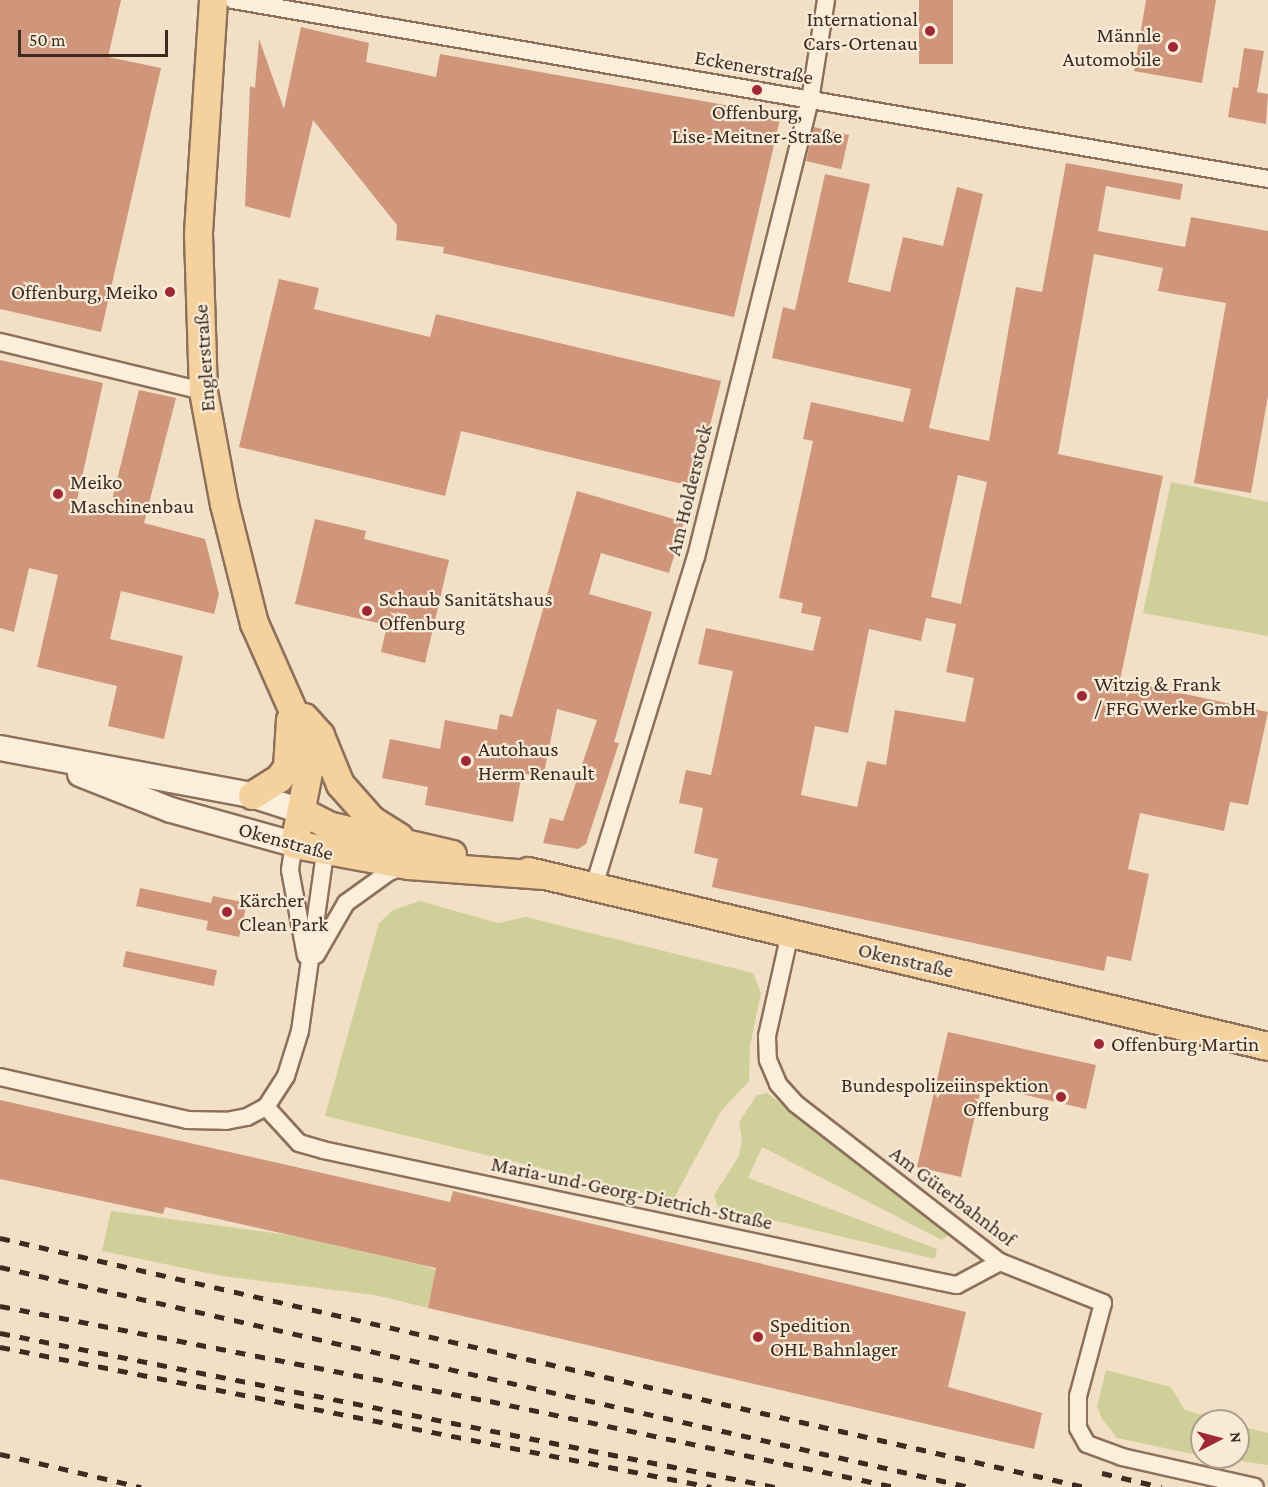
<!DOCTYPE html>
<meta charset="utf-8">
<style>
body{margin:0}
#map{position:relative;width:1268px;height:1487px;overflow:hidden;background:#f1e0c6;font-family:"Crimson Pro",serif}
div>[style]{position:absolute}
.green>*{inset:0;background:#cfd099}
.building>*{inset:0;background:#d0967b;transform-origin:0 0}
.roads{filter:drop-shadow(2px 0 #8d705b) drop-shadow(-2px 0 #8d705b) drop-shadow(0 2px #8d705b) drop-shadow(0 -2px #8d705b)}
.minor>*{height:16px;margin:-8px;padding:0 8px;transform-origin:8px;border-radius:8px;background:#fbeedb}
.secondary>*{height:24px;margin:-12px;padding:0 12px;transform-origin:12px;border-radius:12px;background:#fbeedb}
.primary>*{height:27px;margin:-13.5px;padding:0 13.5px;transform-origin:13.5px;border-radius:13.5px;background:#f5d19e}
.rail>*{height:4.5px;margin-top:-2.25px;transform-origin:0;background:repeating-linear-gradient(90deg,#3d2b1f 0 10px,transparent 0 20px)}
.dots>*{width:16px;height:16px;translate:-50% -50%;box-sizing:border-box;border:3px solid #f7ebd7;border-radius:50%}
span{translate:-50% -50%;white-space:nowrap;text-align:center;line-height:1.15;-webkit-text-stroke:4.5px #f7ebd7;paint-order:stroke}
.poi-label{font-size:21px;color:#3d2b1f}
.right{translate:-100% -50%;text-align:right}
.left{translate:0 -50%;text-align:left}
.street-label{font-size:21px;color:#3d2b1f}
.north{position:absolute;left:1190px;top:1409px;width:60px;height:60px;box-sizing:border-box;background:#f7ebd7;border:2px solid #ad9e8d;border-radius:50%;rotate:84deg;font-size:16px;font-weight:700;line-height:24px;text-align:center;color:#3d2b1f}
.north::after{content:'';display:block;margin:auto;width:21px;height:27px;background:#a02735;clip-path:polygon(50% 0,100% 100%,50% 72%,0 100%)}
.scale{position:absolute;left:18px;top:30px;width:150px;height:27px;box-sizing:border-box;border:3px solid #3d2b1f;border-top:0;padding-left:8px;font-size:18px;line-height:21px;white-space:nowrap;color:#3d2b1f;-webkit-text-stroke:4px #f7ebd7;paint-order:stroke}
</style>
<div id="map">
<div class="green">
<i style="clip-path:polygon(1171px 482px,1268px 502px,1268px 636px,1143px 613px)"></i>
<i style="clip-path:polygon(420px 901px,498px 923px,526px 917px,753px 973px,761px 993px,750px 1046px,749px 1081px,721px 1111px,673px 1200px,325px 1116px,379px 923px,393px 910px)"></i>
<i style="clip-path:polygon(767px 1093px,952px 1232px,942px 1240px,762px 1147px,748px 1178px,937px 1249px,935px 1259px,718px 1207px,714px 1195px,739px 1156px,742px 1138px,739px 1122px,757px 1095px)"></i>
<i style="clip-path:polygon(111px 1211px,289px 1235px,421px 1265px,436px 1270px,428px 1308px,375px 1295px,222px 1276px,102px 1251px)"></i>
<i style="clip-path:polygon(1106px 1370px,1171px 1387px,1185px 1410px,1225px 1421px,1202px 1421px,1202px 1456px,1117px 1438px,1102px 1419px,1097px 1406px)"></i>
<i style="clip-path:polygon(1238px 1425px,1268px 1433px,1268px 1465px,1211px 1457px,1238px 1457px)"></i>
</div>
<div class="building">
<i style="clip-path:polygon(0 0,121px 0,108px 57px,161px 68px,101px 332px,0 309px)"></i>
<i style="left:919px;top:0;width:34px;height:64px"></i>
<i style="clip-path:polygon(1146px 0,1216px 0,1202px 83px,1134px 71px)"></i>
<i style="clip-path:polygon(301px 27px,369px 43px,366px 62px,436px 77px,440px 54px,781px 115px,734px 317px,443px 253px,444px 247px,396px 240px,397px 225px,313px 120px,290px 218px,245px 206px,250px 86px,255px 88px,259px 39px,284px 109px)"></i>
<i style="clip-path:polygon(1244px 48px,1264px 51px,1257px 92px,1268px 94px,1266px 124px,1228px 117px,1233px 87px,1238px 88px)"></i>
<i style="left:814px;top:127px;width:36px;height:35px;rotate:13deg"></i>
<i style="clip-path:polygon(evenodd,1066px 163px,1183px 184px,1180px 200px,1106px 186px,1098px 231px,1185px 247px,1191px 217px,1268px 231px,1268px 396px,1251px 493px,1194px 483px,1226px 303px,1158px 291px,1163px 268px,1094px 254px,1058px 454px,1163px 476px,1120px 680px,1268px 712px,1248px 805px,1230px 802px,1224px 831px,1140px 813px,1128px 869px,1149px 874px,1131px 961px,1107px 956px,1104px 971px,712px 887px,718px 859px,694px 853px,703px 808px,679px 803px,686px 770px,711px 775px,733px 671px,698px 664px,706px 628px,813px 651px,821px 617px,801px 613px,803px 603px,779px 598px,813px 441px,803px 439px,811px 402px,903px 422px,911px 389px,772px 358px,783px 307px,795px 310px,825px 174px,870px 184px,848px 282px,890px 292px,903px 237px,943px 246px,957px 187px,983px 194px,929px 428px,989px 441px,1016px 287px,1042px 292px,1066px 163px,958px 475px,987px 482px,961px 604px,931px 597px,958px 475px,1066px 163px,926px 618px,956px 624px,946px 672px,974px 678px,965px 722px,895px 710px,886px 765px,867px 761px,857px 807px,801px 795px,815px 726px,848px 733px,869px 629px,921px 641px,926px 618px)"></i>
<i style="clip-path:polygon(279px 279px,319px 288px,314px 309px,430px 337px,436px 314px,721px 381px,695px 487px,461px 431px,445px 496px,239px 447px)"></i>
<i style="clip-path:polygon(0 360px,103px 383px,76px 504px,109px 513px,139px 390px,176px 398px,144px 523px,205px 539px,219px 594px,214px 614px,121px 591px,110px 639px,183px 656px,164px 739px,108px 726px,117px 686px,37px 667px,58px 575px,29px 568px,14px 632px,0 628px)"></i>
<i style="clip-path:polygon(577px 491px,684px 522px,669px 573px,601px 553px,589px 594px,652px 612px,614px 742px,619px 743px,586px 844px,578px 849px,543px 843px,550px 818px,563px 821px,597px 720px,557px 709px,543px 778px,522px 773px,513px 822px,425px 805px,428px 787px,382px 778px,390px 739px,440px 749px,445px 720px,497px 730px,500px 714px,512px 717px)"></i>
<i style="clip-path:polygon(315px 519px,366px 531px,364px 539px,449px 560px,425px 663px,381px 652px,387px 625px,295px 604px)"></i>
<i style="clip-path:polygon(140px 888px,211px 903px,213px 896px,247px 903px,239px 937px,206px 930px,208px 921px,136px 906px)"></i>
<i style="left:126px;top:951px;width:93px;height:16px;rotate:12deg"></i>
<i style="clip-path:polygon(948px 1032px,1096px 1065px,1086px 1109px,982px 1085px,961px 1177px,917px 1167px)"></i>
<i style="clip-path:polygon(0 1100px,450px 1202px,453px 1191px,966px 1312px,948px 1387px,1042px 1413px,1034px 1449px,428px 1308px,436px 1268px,165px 1207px,163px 1214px,0 1179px)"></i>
</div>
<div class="roads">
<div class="minor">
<i style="left:233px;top:0;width:1050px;rotate:9.81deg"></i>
<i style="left:0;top:342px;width:209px;rotate:13.6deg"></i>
<i style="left:294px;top:844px;width:26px;rotate:99deg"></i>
<i style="left:290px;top:870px;width:87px;rotate:79.5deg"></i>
<i style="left:594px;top:886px;width:344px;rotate:-72.8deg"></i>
<i style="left:696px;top:557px;width:471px;rotate:-76deg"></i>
<i style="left:810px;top:100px;width:101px;rotate:-80.9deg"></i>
<i style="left:790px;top:933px;width:106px;rotate:102.6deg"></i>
<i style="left:767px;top:1036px;width:24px;rotate:88deg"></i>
<i style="left:768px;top:1060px;width:26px;rotate:67deg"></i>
<i style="left:778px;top:1084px;width:27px;rotate:48deg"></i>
<i style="left:796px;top:1104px;width:258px;rotate:37.8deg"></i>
<i style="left:1000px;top:1262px;width:111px;rotate:21.7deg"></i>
<i style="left:1103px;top:1303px;width:96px;rotate:105deg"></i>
<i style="left:1078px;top:1396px;width:32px;rotate:90deg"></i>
<i style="left:1078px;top:1428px;width:18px;rotate:61deg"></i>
<i style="left:1087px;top:1444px;width:37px;rotate:20deg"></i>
<i style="left:1122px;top:1457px;width:136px;rotate:12.7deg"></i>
<i style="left:316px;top:955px;width:60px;rotate:-60deg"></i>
<i style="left:346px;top:903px;width:53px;rotate:-35.8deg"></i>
<i style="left:389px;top:872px;width:17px;rotate:-21deg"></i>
<i style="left:0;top:1077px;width:192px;rotate:12.9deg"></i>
<i style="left:187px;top:1120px;width:39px;rotate:1deg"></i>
<i style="left:226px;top:1121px;width:21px;rotate:-11deg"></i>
<i style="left:247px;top:1117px;width:21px;rotate:-28deg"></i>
<i style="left:266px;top:1107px;width:37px;rotate:-57deg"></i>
<i style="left:286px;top:1076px;width:47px;rotate:-72.7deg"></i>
<i style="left:300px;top:1031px;width:180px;rotate:-82deg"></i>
<i style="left:266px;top:1107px;width:49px;rotate:47.5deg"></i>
<i style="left:299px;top:1143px;width:25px;rotate:16deg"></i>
<i style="left:323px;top:1150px;width:632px;rotate:12.06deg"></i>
<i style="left:941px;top:1282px;width:16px;rotate:11deg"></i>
<i style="left:957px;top:1285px;width:49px;rotate:-28.1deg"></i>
</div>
<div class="secondary">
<i style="left:0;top:748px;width:256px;rotate:10.6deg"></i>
<i style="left:252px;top:795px;width:52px;rotate:18.1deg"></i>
<i style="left:80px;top:774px;width:98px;rotate:21.6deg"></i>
<i style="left:171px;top:810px;width:128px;rotate:15.5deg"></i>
</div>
<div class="primary">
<i style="left:213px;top:0;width:234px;rotate:93.7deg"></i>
<i style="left:198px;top:234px;width:157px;rotate:88.2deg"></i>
<i style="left:203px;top:391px;width:115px;rotate:79.5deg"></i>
<i style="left:224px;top:504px;width:123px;rotate:75.9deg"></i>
<i style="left:254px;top:623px;width:126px;rotate:66.1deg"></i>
<i style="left:305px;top:738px;width:34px;rotate:85deg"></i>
<i style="left:308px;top:772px;width:73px;rotate:101deg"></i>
<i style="left:294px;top:844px;width:116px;rotate:10.4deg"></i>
<i style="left:408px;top:865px;width:136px;rotate:4.2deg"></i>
<i style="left:304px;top:717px;width:24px;rotate:48deg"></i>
<i style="left:320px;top:735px;width:53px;rotate:67.8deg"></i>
<i style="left:340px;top:784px;width:48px;rotate:48.4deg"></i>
<i style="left:372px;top:820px;width:32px;rotate:32deg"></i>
<i style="left:252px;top:795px;width:32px;rotate:-32deg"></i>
<i style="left:279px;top:778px;width:14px;rotate:-54deg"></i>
<i style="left:287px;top:767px;width:48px;rotate:-86.4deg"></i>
<i style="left:301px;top:811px;width:34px;rotate:27deg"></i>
<i style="left:331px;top:826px;width:124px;rotate:13deg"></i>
<i style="left:528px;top:871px;width:760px;rotate:13.31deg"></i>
</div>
</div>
<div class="rail">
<i style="left:0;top:1238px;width:1113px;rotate:12.93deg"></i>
<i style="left:0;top:1267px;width:994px;rotate:12.79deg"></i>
<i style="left:0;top:1306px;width:499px;rotate:11deg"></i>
<i style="left:490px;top:1401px;width:414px;rotate:12deg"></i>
<i style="left:0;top:1333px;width:790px;rotate:11.24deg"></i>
<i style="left:0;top:1347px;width:725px;rotate:11.14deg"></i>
<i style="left:0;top:1454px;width:145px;rotate:13.2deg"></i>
<i style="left:1102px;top:1473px;width:61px;rotate:13.3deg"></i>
</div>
<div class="dots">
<i style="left:930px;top:31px;background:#a02735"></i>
<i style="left:1173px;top:47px;background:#a02735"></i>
<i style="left:757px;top:90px;background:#a02735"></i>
<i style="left:170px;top:292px;background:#a02735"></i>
<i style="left:58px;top:494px;background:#a02735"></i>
<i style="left:367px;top:611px;background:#a02735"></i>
<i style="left:1082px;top:696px;background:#a02735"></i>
<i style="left:466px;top:761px;background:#a02735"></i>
<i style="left:227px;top:912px;background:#a02735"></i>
<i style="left:1099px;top:1044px;background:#a02735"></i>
<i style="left:1061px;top:1097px;background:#a02735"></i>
<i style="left:758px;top:1337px;background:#a02735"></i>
</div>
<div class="poi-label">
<span class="right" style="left:918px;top:31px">International<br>Cars-Ortenau</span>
<span class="right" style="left:1161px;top:47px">Männle<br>Automobile</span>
<span style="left:757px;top:124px">Offenburg,<br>Lise-Meitner-Straße</span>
<span class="right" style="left:158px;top:292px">Offenburg, Meiko</span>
<span class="left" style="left:70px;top:494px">Meiko<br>Maschinenbau</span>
<span class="left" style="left:379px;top:611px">Schaub Sanitätshaus<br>Offenburg</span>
<span class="left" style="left:1094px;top:696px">Witzig &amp; Frank<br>/ FFG Werke GmbH</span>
<span class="left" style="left:478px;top:761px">Autohaus<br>Herm Renault</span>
<span class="left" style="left:239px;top:912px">Kärcher<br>Clean Park</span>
<span class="left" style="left:1111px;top:1044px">Offenburg Martin</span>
<span class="right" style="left:1049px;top:1097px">Bundespolizeiinspektion<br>Offenburg</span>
<span class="left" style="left:770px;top:1337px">Spedition<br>OHL Bahnlager</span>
</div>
<div class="street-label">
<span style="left:754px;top:67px;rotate:10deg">Eckenerstraße</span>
<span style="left:204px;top:358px;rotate:-94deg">Englerstraße</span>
<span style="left:689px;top:490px;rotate:-76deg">Am Holderstock</span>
<span style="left:286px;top:841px;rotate:15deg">Okenstraße</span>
<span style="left:906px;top:960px;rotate:13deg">Okenstraße</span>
<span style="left:632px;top:1193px;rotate:12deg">Maria-und-Georg-Dietrich-Straße</span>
<span style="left:953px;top:1196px;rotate:37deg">Am Güterbahnhof</span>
</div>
<div class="north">N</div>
<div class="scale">50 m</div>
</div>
